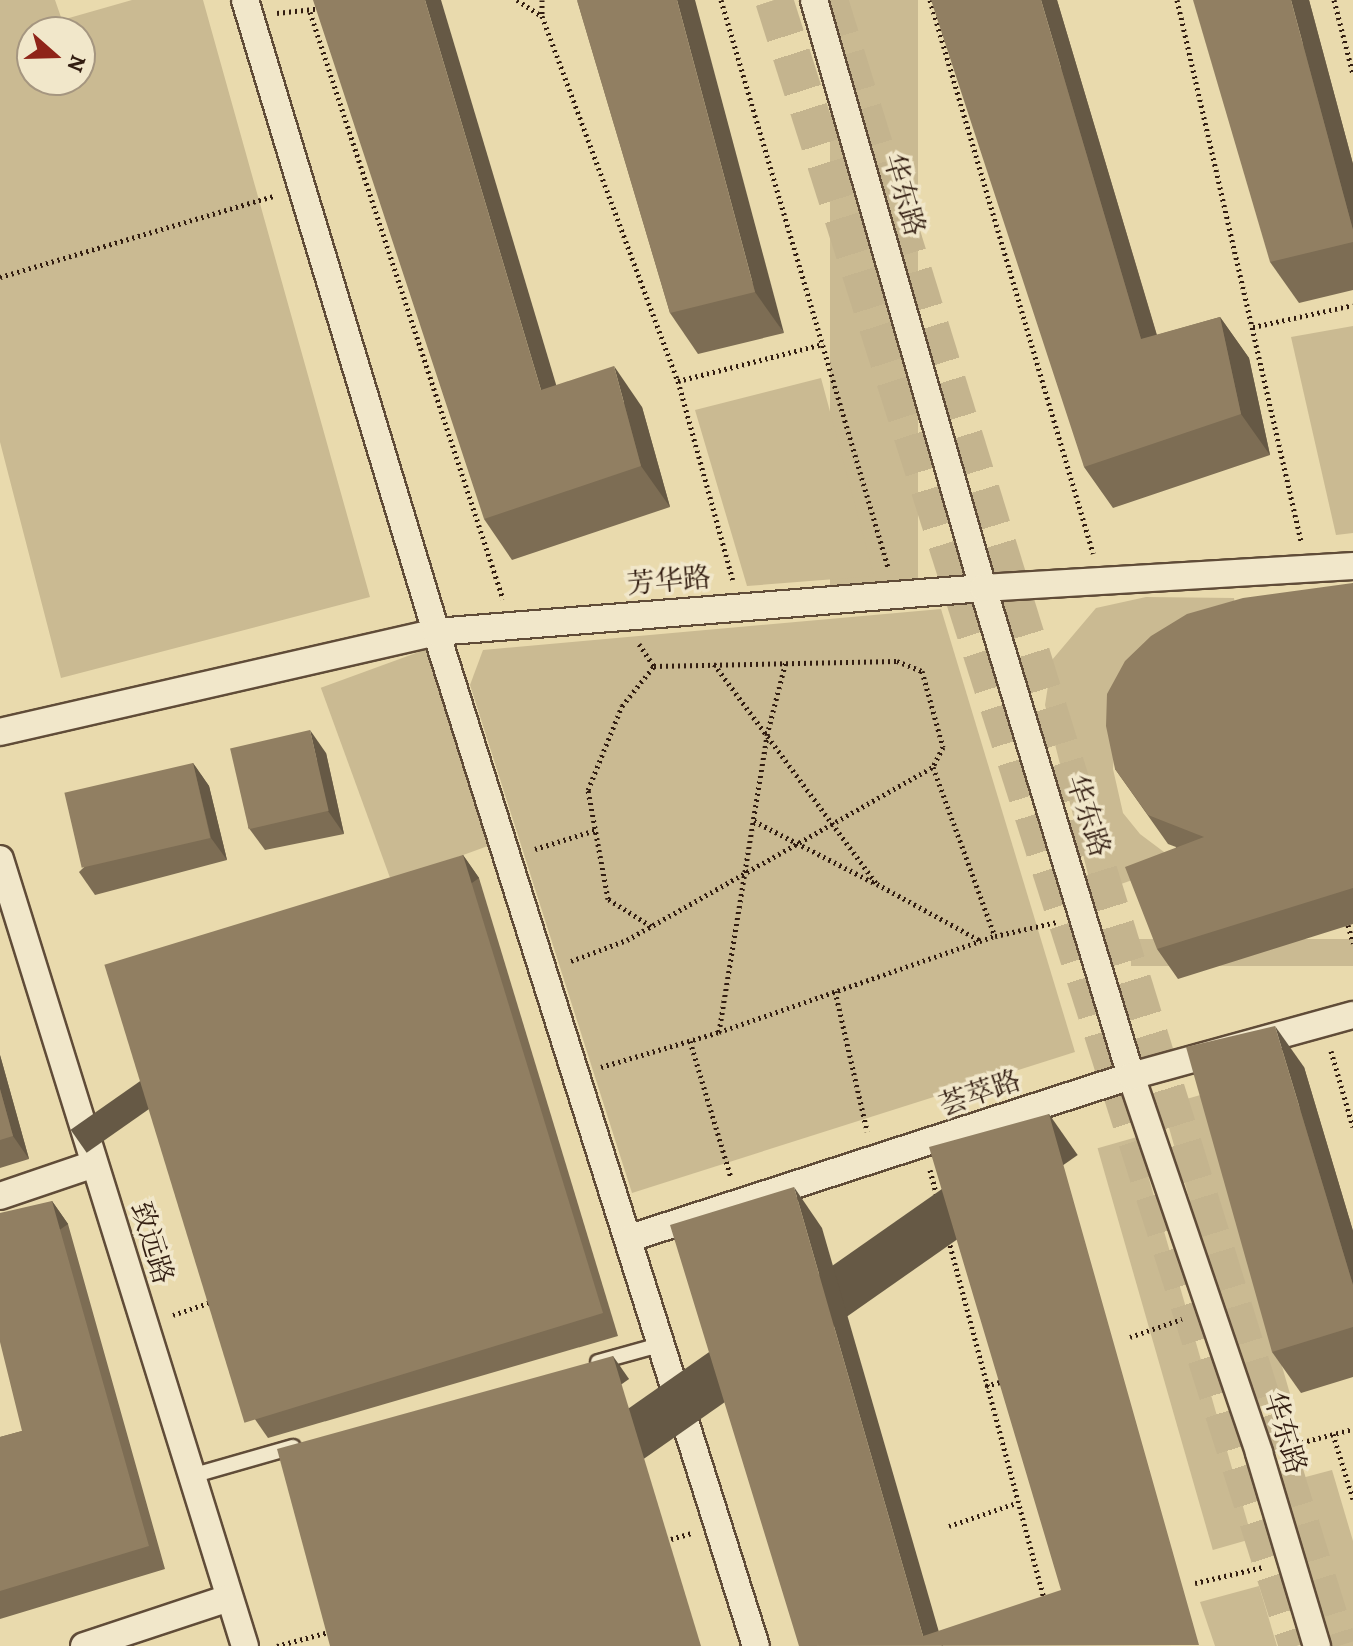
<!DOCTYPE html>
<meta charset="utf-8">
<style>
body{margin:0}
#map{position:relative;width:1353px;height:1646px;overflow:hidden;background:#e9daad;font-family:Alegreya,"Noto Serif SC",serif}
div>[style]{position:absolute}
.green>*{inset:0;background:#caba92;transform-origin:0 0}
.secondary-tunnel>*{height:38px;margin-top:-19px;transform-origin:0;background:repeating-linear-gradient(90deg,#c4b48e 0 38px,transparent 0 57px)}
.path>*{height:5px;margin-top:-2.5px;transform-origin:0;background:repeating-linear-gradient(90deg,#321d11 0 2px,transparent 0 6px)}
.roads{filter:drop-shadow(2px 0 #604c38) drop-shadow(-2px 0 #604c38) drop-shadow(0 2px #604c38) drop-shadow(0 -2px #604c38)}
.service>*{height:14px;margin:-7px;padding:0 7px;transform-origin:7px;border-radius:7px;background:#f1e7ca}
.minor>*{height:26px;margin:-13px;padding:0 13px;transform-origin:13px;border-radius:13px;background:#f1e7ca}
.wall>*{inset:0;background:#7d6d54}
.shaded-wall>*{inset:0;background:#665945;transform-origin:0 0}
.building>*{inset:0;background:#917f62;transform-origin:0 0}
span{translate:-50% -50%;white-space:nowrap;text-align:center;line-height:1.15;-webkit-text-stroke:7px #f1e7ca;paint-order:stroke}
.street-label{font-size:28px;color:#321d11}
.north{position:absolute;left:16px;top:16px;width:80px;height:80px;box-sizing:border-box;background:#f1e7ca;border:2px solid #a59680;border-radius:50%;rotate:110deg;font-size:22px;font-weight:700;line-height:32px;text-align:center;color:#321d11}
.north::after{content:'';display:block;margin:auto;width:28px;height:36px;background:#8f2418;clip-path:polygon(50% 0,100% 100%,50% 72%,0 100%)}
</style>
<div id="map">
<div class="green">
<i style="clip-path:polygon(evenodd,0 0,55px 0,62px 20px,132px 0,203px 0,370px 597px,61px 678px,0 442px,0 0,32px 32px,80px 32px,80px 80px,32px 80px,32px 32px)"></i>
<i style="left:830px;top:0;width:88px;height:592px"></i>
<i style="clip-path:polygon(1353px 326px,1353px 533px,1336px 535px,1291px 337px)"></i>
<i style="clip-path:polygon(821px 378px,874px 576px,747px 586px,695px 410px)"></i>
<i style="clip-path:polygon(1146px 597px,1234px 598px,1238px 626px,1117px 717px,1113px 769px,1123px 813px,1140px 834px,1172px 858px,1194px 858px,1093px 894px,1045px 705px,1052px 660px,1096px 608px)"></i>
<i style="clip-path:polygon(941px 609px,1075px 1052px,632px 1193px,470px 685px,483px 650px)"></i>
<i style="left:427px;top:649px;width:206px;height:113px;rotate:70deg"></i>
<i style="left:1353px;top:939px;width:27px;height:222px;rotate:90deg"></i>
<i style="left:1204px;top:1094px;width:316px;height:43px;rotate:74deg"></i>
<i style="left:1137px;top:1137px;width:418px;height:41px;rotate:74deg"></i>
<i style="clip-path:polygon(1332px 1470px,1353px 1541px,1353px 1646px,1333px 1646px,1283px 1483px)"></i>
<i style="clip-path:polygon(1259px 1586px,1277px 1646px,1215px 1646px,1200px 1602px)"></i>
</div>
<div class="secondary-tunnel">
<i style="left:774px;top:0;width:1727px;rotate:72.34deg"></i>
<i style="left:829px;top:0;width:1723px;rotate:72.82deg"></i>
</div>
<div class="path">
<i style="left:517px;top:0;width:30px;rotate:33deg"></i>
<i style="left:542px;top:0;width:16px;rotate:90deg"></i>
<i style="left:542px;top:16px;width:390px;rotate:69.6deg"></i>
<i style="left:678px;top:381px;width:206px;rotate:74.6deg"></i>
<i style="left:721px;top:0;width:591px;rotate:73.59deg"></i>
<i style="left:930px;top:0;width:577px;rotate:73.58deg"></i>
<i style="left:1177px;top:0;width:555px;rotate:77.09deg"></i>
<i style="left:1334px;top:0;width:76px;rotate:75.6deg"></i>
<i style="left:310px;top:12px;width:618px;rotate:71.8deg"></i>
<i style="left:277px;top:13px;width:46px;rotate:-6.2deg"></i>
<i style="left:0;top:277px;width:285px;rotate:-16.5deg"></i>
<i style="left:1253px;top:327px;width:102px;rotate:-12.4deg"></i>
<i style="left:678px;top:381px;width:150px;rotate:-14.3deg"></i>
<i style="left:639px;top:644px;width:27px;rotate:56deg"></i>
<i style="left:654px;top:666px;width:243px;rotate:-1.2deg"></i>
<i style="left:897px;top:661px;width:27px;rotate:22deg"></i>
<i style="left:922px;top:671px;width:79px;rotate:74.6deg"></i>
<i style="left:943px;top:747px;width:22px;rotate:117deg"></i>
<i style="left:933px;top:767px;width:180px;rotate:69.9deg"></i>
<i style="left:995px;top:936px;width:64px;rotate:-12.7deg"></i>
<i style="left:714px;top:664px;width:274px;rotate:53.5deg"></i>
<i style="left:877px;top:884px;width:119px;rotate:28.7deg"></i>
<i style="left:754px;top:821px;width:137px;rotate:27.3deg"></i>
<i style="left:535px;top:849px;width:64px;rotate:-17.3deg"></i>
<i style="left:1348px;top:925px;width:19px;rotate:74deg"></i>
<i style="left:651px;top:926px;width:51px;rotate:-147.9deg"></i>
<i style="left:608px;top:899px;width:111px;rotate:-100.4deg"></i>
<i style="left:588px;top:790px;width:91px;rotate:-68deg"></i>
<i style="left:622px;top:706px;width:51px;rotate:-51.3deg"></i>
<i style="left:571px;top:961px;width:60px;rotate:-20.6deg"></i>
<i style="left:627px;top:940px;width:352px;rotate:-29.5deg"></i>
<i style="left:835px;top:991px;width:144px;rotate:77.1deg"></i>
<i style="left:719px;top:1032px;width:301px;rotate:-80.8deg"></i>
<i style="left:767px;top:735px;width:76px;rotate:-75.6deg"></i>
<i style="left:690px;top:1041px;width:143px;rotate:73.3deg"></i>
<i style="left:1331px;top:1051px;width:79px;rotate:73.9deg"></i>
<i style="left:601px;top:1067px;width:123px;rotate:-16.5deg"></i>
<i style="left:719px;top:1032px;width:292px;rotate:-19.2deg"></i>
<i style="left:109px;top:1115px;width:46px;rotate:-16.5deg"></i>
<i style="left:930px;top:1170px;width:446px;rotate:75.1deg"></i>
<i style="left:173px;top:1315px;width:50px;rotate:-18.8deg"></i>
<i style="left:1130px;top:1337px;width:55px;rotate:-19.1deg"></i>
<i style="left:986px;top:1386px;width:19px;rotate:-16deg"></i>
<i style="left:1333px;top:1434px;width:68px;rotate:72.9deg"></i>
<i style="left:1284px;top:1447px;width:71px;rotate:-14.6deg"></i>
<i style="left:949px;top:1526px;width:71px;rotate:-18.9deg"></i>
<i style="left:671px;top:1539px;width:22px;rotate:-16deg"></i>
<i style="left:1195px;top:1583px;width:70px;rotate:-13.2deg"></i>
<i style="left:277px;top:1646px;width:54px;rotate:-15.1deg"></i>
</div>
<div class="roads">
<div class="service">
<i style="left:598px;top:1362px;width:67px;rotate:-15.5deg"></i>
<i style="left:191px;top:1476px;width:106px;rotate:-15.9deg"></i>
</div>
<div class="minor">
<i style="left:245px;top:0;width:660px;rotate:73.18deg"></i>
<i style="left:436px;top:632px;width:1063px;rotate:72.49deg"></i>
<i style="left:814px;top:0;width:612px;rotate:73.96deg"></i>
<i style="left:983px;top:588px;width:510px;rotate:73.13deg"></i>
<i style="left:1131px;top:1076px;width:398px;rotate:71.2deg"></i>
<i style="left:1259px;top:1453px;width:202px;rotate:73.3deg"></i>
<i style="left:0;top:732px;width:447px;rotate:-12.9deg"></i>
<i style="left:436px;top:632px;width:549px;rotate:-4.6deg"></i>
<i style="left:983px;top:588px;width:371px;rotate:-3.4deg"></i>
<i style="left:0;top:859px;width:824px;rotate:72.71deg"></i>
<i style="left:0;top:1196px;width:99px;rotate:-18.8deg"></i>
<i style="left:630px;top:1238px;width:527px;rotate:-17.92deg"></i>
<i style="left:1131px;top:1076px;width:230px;rotate:-15.4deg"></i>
<i style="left:84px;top:1646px;width:153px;rotate:-18.3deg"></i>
</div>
</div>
<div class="wall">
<i style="clip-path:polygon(577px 0,784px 333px,698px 354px,670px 313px)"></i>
<i style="clip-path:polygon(1057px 0,1157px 335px,1220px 317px,1249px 358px,1270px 455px,1113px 508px,1084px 467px)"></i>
<i style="clip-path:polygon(1309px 0,1353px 164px,1353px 290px,1299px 303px,1270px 262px)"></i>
<i style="clip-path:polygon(556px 385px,642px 407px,670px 507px,512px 560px,484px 519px)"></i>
<i style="clip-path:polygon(1353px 583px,1353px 924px,1178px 979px,1157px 949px,1176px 847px,1168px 844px,1115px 769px)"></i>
<i style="clip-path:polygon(326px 753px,344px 834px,265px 850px,248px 827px)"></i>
<i style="clip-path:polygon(193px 763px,209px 786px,227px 860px,95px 895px,79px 872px)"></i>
<i style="clip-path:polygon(463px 855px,479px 878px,618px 1336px,268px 1438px,252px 1415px)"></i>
<i style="clip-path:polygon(0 1055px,29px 1159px,0 1168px)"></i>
<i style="clip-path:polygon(1304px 1067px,1353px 1231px,1353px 1377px,1301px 1393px,1272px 1352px)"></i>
<i style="clip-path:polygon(52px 1201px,68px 1224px,165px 1569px,0 1619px,0 1437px,22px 1431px)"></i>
</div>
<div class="shaded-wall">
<i style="clip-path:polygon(425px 0,441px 0,570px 431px,541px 390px)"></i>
<i style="clip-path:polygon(677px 0,695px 0,784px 333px,755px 292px)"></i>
<i style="clip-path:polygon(1041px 0,1057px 0,1170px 380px,1141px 339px)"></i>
<i style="clip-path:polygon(1291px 0,1309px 0,1353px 164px,1353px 230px)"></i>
<i style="clip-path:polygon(1220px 317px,1249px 358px,1270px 455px,1241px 414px)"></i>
<i style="clip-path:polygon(614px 366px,642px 407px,670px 507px,641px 466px)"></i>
<i style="clip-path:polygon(310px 730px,326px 753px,344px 834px,328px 811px)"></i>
<i style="clip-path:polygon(193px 763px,209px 786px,227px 860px,211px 838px)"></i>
<i style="left:463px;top:855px;width:28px;height:479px;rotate:55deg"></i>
<i style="clip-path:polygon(1275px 1026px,1304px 1067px,1353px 1231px,1353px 1285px)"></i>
<i style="clip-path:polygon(0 1055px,29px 1159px,13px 1136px,0 1089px)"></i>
<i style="left:1049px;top:1114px;width:50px;height:553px;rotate:55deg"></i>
<i style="clip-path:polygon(794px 1187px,822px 1228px,943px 1646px,923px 1636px)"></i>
<i style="left:52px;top:1201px;width:28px;height:358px;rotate:55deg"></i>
<i style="left:613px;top:1356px;width:28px;height:303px;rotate:55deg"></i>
</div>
<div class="building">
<i style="clip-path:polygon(313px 0,425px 0,541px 390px,614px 366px,641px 466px,484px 519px)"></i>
<i style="clip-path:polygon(577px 0,677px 0,755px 292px,670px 313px)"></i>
<i style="clip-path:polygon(931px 0,1041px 0,1141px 339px,1220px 317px,1241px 414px,1084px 467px)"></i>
<i style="clip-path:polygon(1193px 0,1291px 0,1353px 230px,1353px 242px,1270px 262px)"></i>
<i style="clip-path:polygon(1353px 583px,1353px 888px,1157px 949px,1125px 867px,1204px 837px,1148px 815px,1115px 769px,1106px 726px,1107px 694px,1125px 661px,1151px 636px,1187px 614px,1243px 598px)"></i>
<i style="left:310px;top:730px;width:83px;height:82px;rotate:77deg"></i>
<i style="left:193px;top:763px;width:77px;height:132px;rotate:77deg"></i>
<i style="left:463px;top:855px;width:479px;height:375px;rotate:73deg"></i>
<i style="clip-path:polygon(1275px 1026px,1353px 1285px,1353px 1327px,1272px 1352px,1186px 1047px)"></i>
<i style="clip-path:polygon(0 1089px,13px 1136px,0 1140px)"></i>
<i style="clip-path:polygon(1049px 1114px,1199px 1645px,799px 1646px,670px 1225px,794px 1187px,923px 1636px,1061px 1590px,929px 1147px)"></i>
<i style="clip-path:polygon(52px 1201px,149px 1546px,0 1591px,0 1437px,22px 1431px,0 1342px,0 1213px)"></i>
<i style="clip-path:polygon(613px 1356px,701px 1646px,330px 1646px,277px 1449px)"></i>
</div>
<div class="street-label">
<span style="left:904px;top:195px;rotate:74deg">华东路</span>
<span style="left:669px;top:581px;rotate:-5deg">芳华路</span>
<span style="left:1088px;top:816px;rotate:72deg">华东路</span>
<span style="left:980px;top:1093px;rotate:-19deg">荟萃路</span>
<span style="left:152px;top:1243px;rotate:73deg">致远路</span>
<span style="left:1285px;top:1433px;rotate:73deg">华东路</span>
</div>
<div class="north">N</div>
</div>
